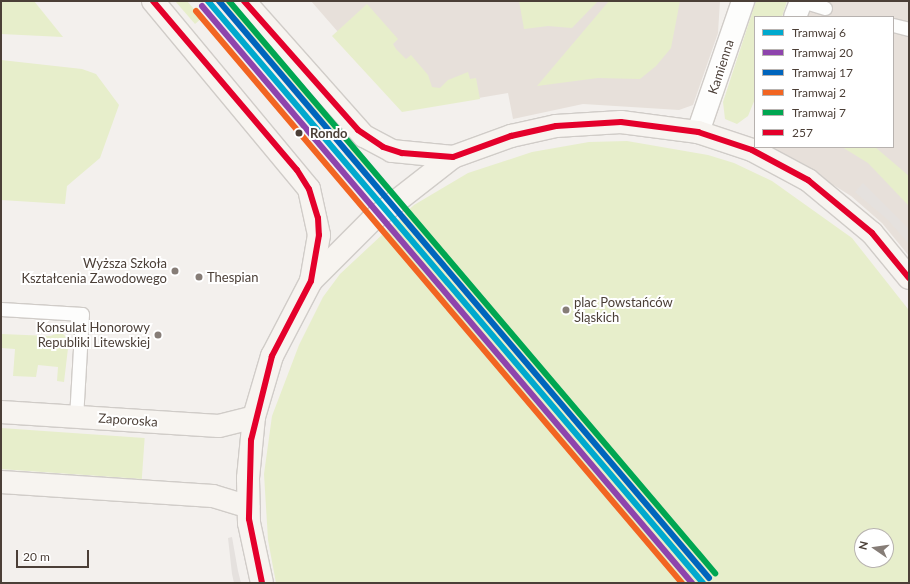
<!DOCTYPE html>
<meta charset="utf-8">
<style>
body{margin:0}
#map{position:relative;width:910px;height:584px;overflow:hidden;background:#f3f0ed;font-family:Lato,sans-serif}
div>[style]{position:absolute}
.residential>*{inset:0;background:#e7e0da}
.green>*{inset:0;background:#e7eecb;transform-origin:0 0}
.parking>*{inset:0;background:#e5e1de}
.roads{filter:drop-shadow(1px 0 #d0ccc8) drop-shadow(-1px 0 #d0ccc8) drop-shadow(0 1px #d0ccc8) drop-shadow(0 -1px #d0ccc8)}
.service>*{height:13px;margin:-6.5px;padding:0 6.5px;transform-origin:6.5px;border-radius:6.5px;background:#fdfdfc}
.tertiary>*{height:22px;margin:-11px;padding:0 11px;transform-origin:11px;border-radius:11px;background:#fdfdfc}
.secondary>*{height:22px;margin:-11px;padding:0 11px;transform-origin:11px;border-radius:11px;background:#f7f4f0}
.bus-1>*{height:6px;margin:-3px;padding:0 3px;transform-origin:3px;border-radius:3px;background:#e4002b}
.tram-1>*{height:6px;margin:-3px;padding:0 3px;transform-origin:3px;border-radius:3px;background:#00a9ce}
.tram-2>*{height:6px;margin:-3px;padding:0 3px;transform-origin:3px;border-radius:3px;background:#8e44ad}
.tram-3>*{height:6px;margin:-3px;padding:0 3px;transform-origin:3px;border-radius:3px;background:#0065bd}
.tram-4>*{height:6px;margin:-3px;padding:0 3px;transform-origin:3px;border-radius:3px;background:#f26522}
.tram-5>*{height:6px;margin:-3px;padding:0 3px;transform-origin:3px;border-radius:3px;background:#00a651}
.dots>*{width:11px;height:11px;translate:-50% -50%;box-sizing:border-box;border:2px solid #fff;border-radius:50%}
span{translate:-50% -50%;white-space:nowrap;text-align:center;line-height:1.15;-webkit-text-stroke:4px #fff;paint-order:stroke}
.street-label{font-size:13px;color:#4b3f37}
.stop-label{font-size:13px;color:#4b3f37;font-weight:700}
.left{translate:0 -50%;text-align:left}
.poi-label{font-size:13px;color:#4b3f37}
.right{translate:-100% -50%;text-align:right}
.frame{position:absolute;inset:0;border:2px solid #4b3f37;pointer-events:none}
.legend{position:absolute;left:754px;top:16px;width:140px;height:132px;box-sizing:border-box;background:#fff;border:1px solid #b7b2af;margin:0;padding:5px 7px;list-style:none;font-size:12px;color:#4b3f37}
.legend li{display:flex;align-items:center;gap:8px;height:20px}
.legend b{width:20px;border:1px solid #b7b2af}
.north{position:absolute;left:854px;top:528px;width:40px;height:40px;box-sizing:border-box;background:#fff;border:1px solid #b7b2af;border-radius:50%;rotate:283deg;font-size:11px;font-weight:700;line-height:16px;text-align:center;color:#4b3f37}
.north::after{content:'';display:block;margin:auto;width:14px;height:18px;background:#867d77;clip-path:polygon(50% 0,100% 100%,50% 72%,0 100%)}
.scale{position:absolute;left:16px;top:550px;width:73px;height:18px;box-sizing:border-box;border:2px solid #4b3f37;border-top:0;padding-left:5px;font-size:12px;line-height:14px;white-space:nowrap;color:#4b3f37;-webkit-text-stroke:3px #fff;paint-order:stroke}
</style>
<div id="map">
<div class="residential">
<i style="clip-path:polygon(311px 1px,720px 1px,718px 33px,693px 105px,679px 110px,583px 104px,513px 119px,508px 93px,461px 101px,399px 102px)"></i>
<i style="clip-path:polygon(813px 1px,909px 1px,909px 256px,882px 223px,851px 196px,772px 147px,893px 147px,893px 17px,808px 17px)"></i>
</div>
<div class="green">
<i style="clip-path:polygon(1px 1px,34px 1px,63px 37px,1px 34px)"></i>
<i style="clip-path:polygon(175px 1px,187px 1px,202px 18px,195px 24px)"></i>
<i style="clip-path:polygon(215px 1px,228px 1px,336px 127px,328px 135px)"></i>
<i style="clip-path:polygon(519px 1px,598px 1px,572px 28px,548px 26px,524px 29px)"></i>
<i style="clip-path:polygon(609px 1px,680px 1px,671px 48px,656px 66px,640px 79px,598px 78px,537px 86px)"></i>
<i style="clip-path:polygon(756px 1px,787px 1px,782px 17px,755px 17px,755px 99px,748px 116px,737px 124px,725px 119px,723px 102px)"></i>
<i style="clip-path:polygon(367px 4px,398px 39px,393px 44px,396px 49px,406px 59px,411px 55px,428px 75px,432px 87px,440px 88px,448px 80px,468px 72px,470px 79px,476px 78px,480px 99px,402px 112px,332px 36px)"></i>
<i style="clip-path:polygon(1px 60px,82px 69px,96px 74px,119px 105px,100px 158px,67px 186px,65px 204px,1px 200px)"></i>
<i style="clip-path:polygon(evenodd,627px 141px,708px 155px,734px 163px,772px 181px,852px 238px,908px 309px,909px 583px,276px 583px,268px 540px,264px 474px,272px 416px,299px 345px,323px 297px,340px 274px,414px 205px,468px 173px,532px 152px,589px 142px,627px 141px,862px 536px,886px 536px,886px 560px,862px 560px,862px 536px)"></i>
<i style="clip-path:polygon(353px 146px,368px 168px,368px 181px,344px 154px)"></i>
<i style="clip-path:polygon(842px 147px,875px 147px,909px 176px,909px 206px,868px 163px)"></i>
<i style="clip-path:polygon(61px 332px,69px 340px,64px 382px,57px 381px,58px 367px,38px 365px,36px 377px,13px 376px,15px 349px,1px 348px,1px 334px,50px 336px)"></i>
<i style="left:1px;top:428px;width:144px;height:41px;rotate:4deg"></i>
</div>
<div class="parking">
<i style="clip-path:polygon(863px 183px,909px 229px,909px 244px,888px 220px,855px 192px)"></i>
<i style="clip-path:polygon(232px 537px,238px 571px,241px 583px,234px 583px,232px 574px,228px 538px)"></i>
</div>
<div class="roads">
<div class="service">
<i style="left:802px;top:1px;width:24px;rotate:17deg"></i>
<i style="left:893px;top:25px;width:16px;rotate:14deg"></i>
<i style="left:1px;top:309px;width:81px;rotate:3.5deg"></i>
<i style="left:82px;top:314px;width:103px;rotate:93.3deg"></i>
</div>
<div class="tertiary">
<i style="left:795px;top:17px;width:17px;rotate:-69deg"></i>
<i style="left:698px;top:132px;width:139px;rotate:-71deg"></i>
</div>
<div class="secondary">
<i style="left:153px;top:1px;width:244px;rotate:50.3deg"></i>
<i style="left:309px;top:189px;width:47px;rotate:77.7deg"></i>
<i style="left:319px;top:235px;width:47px;rotate:99.9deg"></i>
<i style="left:244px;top:1px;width:181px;rotate:48.4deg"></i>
<i style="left:364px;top:136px;width:32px;rotate:28deg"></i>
<i style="left:392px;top:151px;width:61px;rotate:5.6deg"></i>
<i style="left:1px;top:412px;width:218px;rotate:3.7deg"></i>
<i style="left:219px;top:426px;width:36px;rotate:-14deg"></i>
<i style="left:1px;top:482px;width:212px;rotate:3.8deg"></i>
<i style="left:213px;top:496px;width:37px;rotate:17deg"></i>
<i style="left:262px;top:583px;width:61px;rotate:-102.2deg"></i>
<i style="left:249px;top:523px;width:45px;rotate:-91.3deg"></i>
<i style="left:248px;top:478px;width:61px;rotate:-84.4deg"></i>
<i style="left:254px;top:417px;width:64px;rotate:-73.6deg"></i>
<i style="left:272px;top:356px;width:85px;rotate:-62.5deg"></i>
<i style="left:311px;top:281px;width:85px;rotate:-45deg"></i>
<i style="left:371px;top:221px;width:104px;rotate:-38deg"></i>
<i style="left:453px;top:157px;width:62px;rotate:-19.9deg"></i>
<i style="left:511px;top:136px;width:46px;rotate:-12.5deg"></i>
<i style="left:556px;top:126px;width:65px;rotate:-3.5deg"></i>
<i style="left:621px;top:122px;width:78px;rotate:7.4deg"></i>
<i style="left:698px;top:132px;width:57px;rotate:18.4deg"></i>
<i style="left:752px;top:150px;width:64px;rotate:28.2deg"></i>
<i style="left:808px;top:180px;width:83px;rotate:39.6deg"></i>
<i style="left:872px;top:233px;width:58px;rotate:50.6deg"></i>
</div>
</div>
<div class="bus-1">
<i style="left:153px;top:1px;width:222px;rotate:49.6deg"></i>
<i style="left:297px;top:170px;width:22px;rotate:58deg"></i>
<i style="left:309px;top:189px;width:30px;rotate:73deg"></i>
<i style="left:318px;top:218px;width:17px;rotate:87deg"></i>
<i style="left:319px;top:235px;width:47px;rotate:99.9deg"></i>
<i style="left:311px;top:281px;width:85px;rotate:117.5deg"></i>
<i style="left:272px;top:356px;width:87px;rotate:104deg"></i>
<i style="left:251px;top:440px;width:79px;rotate:91.5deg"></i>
<i style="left:249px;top:519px;width:65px;rotate:78.5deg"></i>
<i style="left:244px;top:1px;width:172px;rotate:48.5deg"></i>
<i style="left:358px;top:130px;width:30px;rotate:34deg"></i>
<i style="left:383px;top:147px;width:20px;rotate:18deg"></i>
<i style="left:402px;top:153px;width:51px;rotate:4.5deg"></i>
<i style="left:453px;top:157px;width:62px;rotate:-19.9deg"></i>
<i style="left:511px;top:136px;width:46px;rotate:-12.5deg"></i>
<i style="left:556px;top:126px;width:65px;rotate:-3.5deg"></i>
<i style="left:621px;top:122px;width:78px;rotate:7.4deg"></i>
<i style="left:698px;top:132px;width:57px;rotate:18.4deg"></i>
<i style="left:752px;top:150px;width:64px;rotate:28.2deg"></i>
<i style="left:808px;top:180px;width:83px;rotate:39.6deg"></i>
<i style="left:872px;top:233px;width:58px;rotate:50.6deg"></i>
</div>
<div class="tram-1">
<i style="left:208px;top:1px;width:764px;rotate:49.62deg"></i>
</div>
<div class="tram-2">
<i style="left:202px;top:6px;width:757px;rotate:49.66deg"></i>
</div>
<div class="tram-3">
<i style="left:219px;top:1px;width:757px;rotate:49.66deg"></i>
</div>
<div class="tram-4">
<i style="left:196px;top:11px;width:751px;rotate:49.65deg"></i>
</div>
<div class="tram-5">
<i style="left:229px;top:1px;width:751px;rotate:49.65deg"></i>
</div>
<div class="dots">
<i style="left:299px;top:133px;background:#4b3f37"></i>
<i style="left:175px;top:271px;background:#867d77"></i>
<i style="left:199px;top:277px;background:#867d77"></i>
<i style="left:566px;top:310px;background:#867d77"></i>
<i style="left:158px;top:335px;background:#867d77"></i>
</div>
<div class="street-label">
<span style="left:721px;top:67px;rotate:-72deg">Kamienna</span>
<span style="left:128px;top:420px;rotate:4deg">Zaporoska</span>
</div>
<div class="stop-label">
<span class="left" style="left:310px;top:133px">Rondo</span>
</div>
<div class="poi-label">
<span class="right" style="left:167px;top:271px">Wyższa Szkoła<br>Kształcenia Zawodowego</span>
<span class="left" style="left:207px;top:277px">Thespian</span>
<span class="left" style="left:574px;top:310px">plac Powstańców<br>Śląskich</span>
<span class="right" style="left:150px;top:335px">Konsulat Honorowy<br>Republiki Litewskiej</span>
</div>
<div class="frame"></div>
<ul class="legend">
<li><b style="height:5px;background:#00a9ce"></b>Tramwaj 6</li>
<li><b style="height:5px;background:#8e44ad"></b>Tramwaj 20</li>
<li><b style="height:5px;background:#0065bd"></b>Tramwaj 17</li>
<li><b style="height:5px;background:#f26522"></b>Tramwaj 2</li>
<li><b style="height:5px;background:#00a651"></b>Tramwaj 7</li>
<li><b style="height:5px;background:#e4002b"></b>257</li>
</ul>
<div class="north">N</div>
<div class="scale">20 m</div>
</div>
